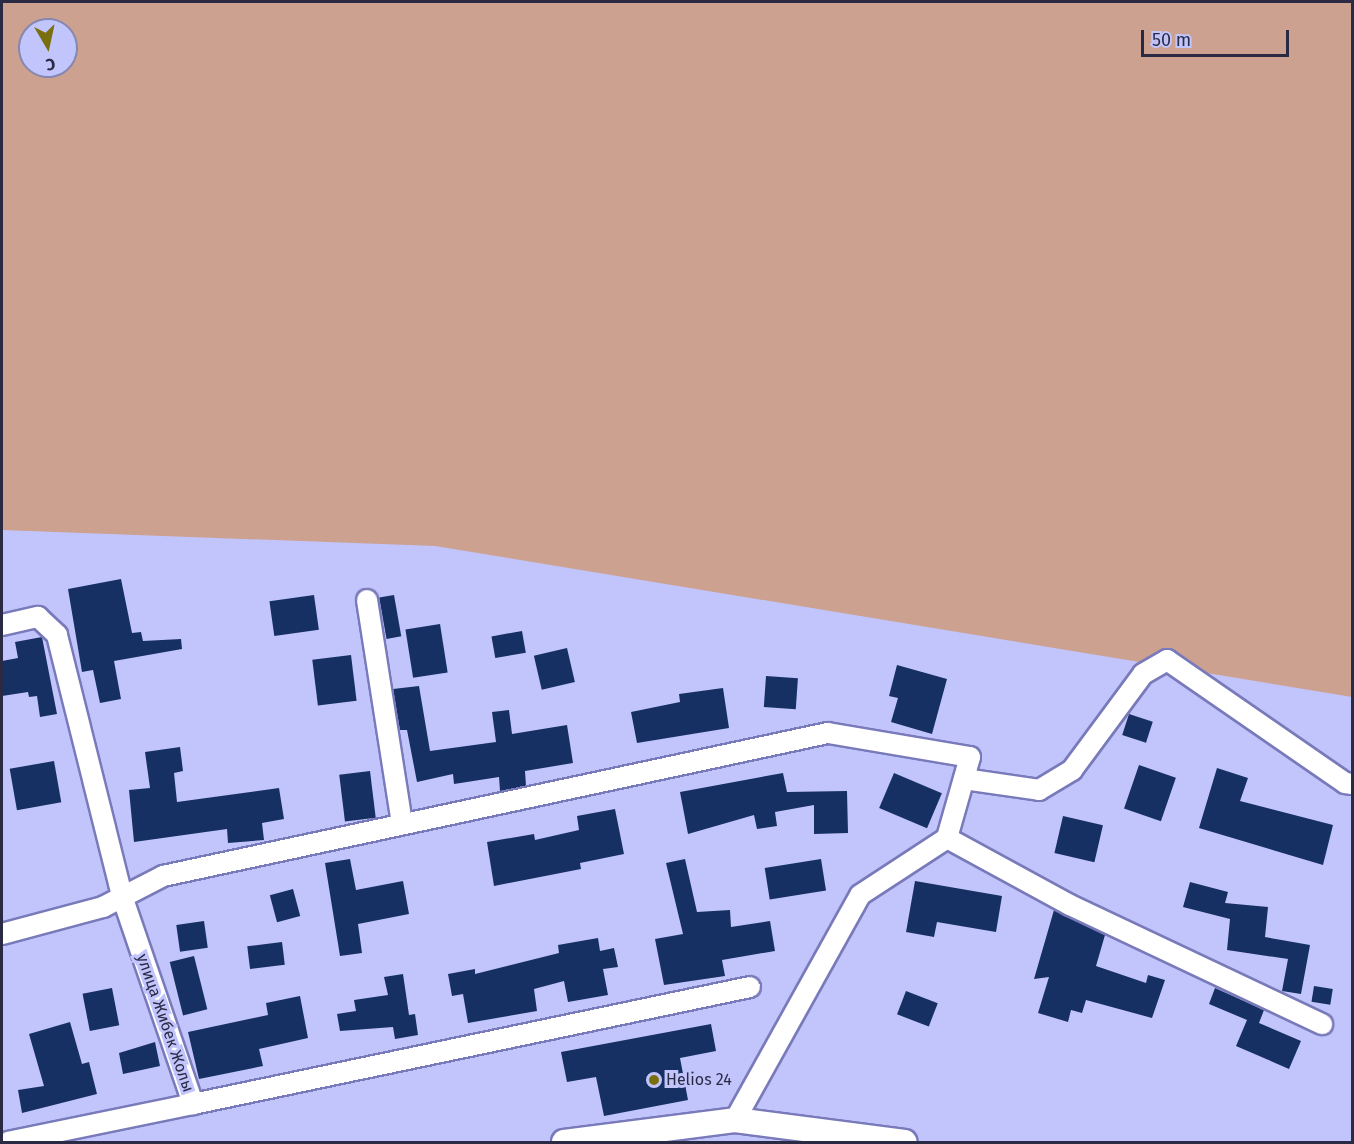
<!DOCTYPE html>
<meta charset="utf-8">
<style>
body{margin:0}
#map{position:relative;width:1354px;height:1144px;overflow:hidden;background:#c2c5fc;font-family:"Fira Sans",sans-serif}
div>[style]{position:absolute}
.green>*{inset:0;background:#cda190}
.building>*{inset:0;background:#163063;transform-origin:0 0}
.roads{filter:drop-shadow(2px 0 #797aba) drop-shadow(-2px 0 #797aba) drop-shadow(0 2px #797aba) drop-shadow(0 -2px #797aba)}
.minor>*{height:20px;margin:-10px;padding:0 10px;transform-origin:10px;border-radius:10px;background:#fff}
.major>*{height:24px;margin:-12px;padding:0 12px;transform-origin:12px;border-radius:12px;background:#fff}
.dots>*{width:16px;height:16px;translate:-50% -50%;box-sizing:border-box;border:3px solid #c2c5fc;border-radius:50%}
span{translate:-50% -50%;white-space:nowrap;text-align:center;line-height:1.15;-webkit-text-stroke:6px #c2c5fc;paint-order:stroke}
.street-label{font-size:16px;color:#2a2a45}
.poi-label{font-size:16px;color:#2a2a45}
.left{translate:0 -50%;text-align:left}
.frame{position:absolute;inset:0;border:3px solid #2a2a45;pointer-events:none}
.north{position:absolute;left:18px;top:18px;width:60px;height:60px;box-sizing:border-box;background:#c2c5fc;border:2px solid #8587b3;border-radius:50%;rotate:171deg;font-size:16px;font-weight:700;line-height:24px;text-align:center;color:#2a2a45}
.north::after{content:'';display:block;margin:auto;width:21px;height:27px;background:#7a6f0e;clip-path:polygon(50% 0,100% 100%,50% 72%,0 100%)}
.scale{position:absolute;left:1141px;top:30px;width:148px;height:27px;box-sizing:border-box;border:3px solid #2a2a45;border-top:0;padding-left:8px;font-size:18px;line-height:21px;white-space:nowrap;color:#2a2a45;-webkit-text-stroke:4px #c2c5fc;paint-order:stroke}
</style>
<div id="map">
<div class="green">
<i style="clip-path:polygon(evenodd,2px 2px,1352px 2px,1352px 697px,435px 546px,2px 530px,2px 2px,30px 30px,66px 30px,66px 66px,30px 66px,30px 30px)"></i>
</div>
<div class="building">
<i style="clip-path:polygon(121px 579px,132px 633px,141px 632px,143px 641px,181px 639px,182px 649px,114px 661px,121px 699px,100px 703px,93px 670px,82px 672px,68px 589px)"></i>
<i style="left:314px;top:595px;width:35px;height:45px;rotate:82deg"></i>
<i style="left:394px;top:595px;width:42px;height:15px;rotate:80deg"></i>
<i style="left:440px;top:624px;width:49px;height:35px;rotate:81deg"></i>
<i style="left:522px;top:631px;width:22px;height:31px;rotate:80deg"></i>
<i style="clip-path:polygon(42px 637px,57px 714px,40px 717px,37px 696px,29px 697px,28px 692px,2px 696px,2px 661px,18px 658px,15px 642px)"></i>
<i style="left:567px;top:648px;width:35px;height:34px;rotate:77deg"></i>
<i style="left:351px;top:655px;width:46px;height:39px;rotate:83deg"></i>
<i style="clip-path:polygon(897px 665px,947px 679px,932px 734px,891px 722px,898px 698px,889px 696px)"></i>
<i style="left:766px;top:676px;width:32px;height:31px;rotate:4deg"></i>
<i style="clip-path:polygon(419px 686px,430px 751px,496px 742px,492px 712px,509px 710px,512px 734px,567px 725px,573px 763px,525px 771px,526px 786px,500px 791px,499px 777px,454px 784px,453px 774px,417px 782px,407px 730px,400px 730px,393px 689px)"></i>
<i style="clip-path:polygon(723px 688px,729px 728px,637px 743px,631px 712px,680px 702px,679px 694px)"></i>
<i style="left:1129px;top:714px;width:25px;height:22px;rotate:18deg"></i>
<i style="clip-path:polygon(180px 747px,183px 771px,174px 773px,177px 802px,279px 788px,284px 819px,262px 823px,264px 840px,228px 843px,227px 829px,134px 842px,129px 790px,150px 788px,145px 752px)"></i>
<i style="left:54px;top:761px;width:42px;height:45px;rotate:80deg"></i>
<i style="left:1139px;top:765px;width:39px;height:46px;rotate:19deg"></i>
<i style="clip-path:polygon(1217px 768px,1248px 778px,1240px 801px,1333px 825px,1323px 865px,1199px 828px)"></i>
<i style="left:370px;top:771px;width:47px;height:31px;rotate:83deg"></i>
<i style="clip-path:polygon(783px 773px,787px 792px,847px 791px,848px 833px,814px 834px,814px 805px,775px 812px,777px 826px,757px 829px,754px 815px,688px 834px,680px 792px)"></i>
<i style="left:894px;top:773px;width:52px;height:38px;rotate:23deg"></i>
<i style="clip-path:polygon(615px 809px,624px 854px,580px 863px,581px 869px,494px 886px,487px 842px,534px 834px,535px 840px,579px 830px,577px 816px)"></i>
<i style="left:1063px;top:816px;width:41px;height:38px;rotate:13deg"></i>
<i style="clip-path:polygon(350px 859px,356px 890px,403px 881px,409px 914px,358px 924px,362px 953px,340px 956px,325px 863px)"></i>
<i style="clip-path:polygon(685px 859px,697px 912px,730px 910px,731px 927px,770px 921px,775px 951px,722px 960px,725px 976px,664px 985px,655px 939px,683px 934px,666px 863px)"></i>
<i style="left:821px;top:859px;width:32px;height:57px;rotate:81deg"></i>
<i style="clip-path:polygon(915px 881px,1002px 896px,996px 932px,937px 922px,934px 937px,906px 932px)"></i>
<i style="clip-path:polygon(1190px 882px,1228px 892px,1225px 903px,1268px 907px,1265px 937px,1310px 945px,1301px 994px,1282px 991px,1288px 959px,1227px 950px,1230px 919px,1183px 907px)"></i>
<i style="left:293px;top:889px;width:28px;height:24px;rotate:75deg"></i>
<i style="clip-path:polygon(1054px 910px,1105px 935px,1096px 966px,1146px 983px,1148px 975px,1165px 980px,1152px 1018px,1086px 1000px,1082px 1013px,1071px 1010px,1068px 1022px,1038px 1013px,1049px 977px,1034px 979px)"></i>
<i style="left:204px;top:921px;width:27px;height:28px;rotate:82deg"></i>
<i style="clip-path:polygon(598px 938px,600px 951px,614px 948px,618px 967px,603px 969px,608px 995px,568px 1002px,564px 981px,534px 989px,537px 1011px,468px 1023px,463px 994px,452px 996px,448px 974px,475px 969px,475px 974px,559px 953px,558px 945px)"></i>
<i style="left:282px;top:942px;width:23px;height:35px;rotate:83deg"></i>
<i style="left:194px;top:956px;width:55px;height:25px;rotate:76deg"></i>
<i style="clip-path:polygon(403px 974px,409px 1015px,415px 1014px,418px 1035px,395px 1039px,393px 1027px,340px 1031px,337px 1014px,356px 1011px,354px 1000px,388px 995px,384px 977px)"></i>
<i style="left:1314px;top:986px;width:19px;height:16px;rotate:9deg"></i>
<i style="left:112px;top:988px;width:38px;height:30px;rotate:79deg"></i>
<i style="clip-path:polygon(1215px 988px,1264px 1010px,1259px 1023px,1301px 1041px,1289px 1069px,1236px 1046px,1247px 1020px,1209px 1004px)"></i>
<i style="left:906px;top:991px;width:34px;height:25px;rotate:21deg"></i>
<i style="clip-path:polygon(300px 996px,308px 1038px,259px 1049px,263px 1066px,199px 1079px,188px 1032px,268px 1015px,266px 1003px)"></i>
<i style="clip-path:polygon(70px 1022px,82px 1064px,89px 1062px,97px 1094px,22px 1113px,18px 1090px,44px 1086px,29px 1034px)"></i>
<i style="clip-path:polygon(711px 1024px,716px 1051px,680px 1058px,688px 1100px,604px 1116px,596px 1077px,567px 1082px,561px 1052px)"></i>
<i style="clip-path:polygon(155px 1042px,160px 1066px,123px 1074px,119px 1053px)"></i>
</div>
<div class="roads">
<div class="minor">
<i style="left:367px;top:600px;width:227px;rotate:81.1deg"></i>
<i style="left:2px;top:625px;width:37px;rotate:-13deg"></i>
<i style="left:38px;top:617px;width:26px;rotate:43deg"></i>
<i style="left:57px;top:635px;width:272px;rotate:76deg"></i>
<i style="left:123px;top:899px;width:217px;rotate:71.1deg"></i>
<i style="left:193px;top:1104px;width:189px;rotate:168.4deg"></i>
<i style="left:964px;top:779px;width:76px;rotate:8.3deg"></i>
<i style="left:1039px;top:790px;width:39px;rotate:-31deg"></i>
<i style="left:1072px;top:770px;width:119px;rotate:-53.5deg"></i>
<i style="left:1143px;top:674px;width:28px;rotate:-30deg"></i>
<i style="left:1167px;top:660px;width:216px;rotate:34.6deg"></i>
<i style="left:1345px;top:783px;width:7px;rotate:8deg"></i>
<i style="left:2px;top:934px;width:105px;rotate:-15deg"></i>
<i style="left:103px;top:907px;width:68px;rotate:-27.3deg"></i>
<i style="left:163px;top:876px;width:680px;rotate:-12.14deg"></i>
<i style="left:828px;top:733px;width:144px;rotate:9.6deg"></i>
<i style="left:970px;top:757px;width:84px;rotate:105.9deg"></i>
<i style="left:193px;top:1104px;width:569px;rotate:-11.86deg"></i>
<i style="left:735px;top:1120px;width:257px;rotate:-60.9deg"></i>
<i style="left:860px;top:895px;width:104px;rotate:-33.2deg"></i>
<i style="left:947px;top:838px;width:140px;rotate:28.6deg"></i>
<i style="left:1070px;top:905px;width:279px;rotate:25.3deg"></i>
</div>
<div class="major">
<i style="left:564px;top:1142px;width:172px;rotate:-7.3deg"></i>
<i style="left:735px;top:1120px;width:171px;rotate:7.4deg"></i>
</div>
</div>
<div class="dots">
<i style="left:654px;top:1080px;background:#7a6f0e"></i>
</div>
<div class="street-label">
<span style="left:165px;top:1023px;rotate:71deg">улица Жибек Жолы</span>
</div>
<div class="poi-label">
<span class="left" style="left:666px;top:1080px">Helios 24</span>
</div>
<div class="frame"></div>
<div class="north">С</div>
<div class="scale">50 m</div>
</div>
